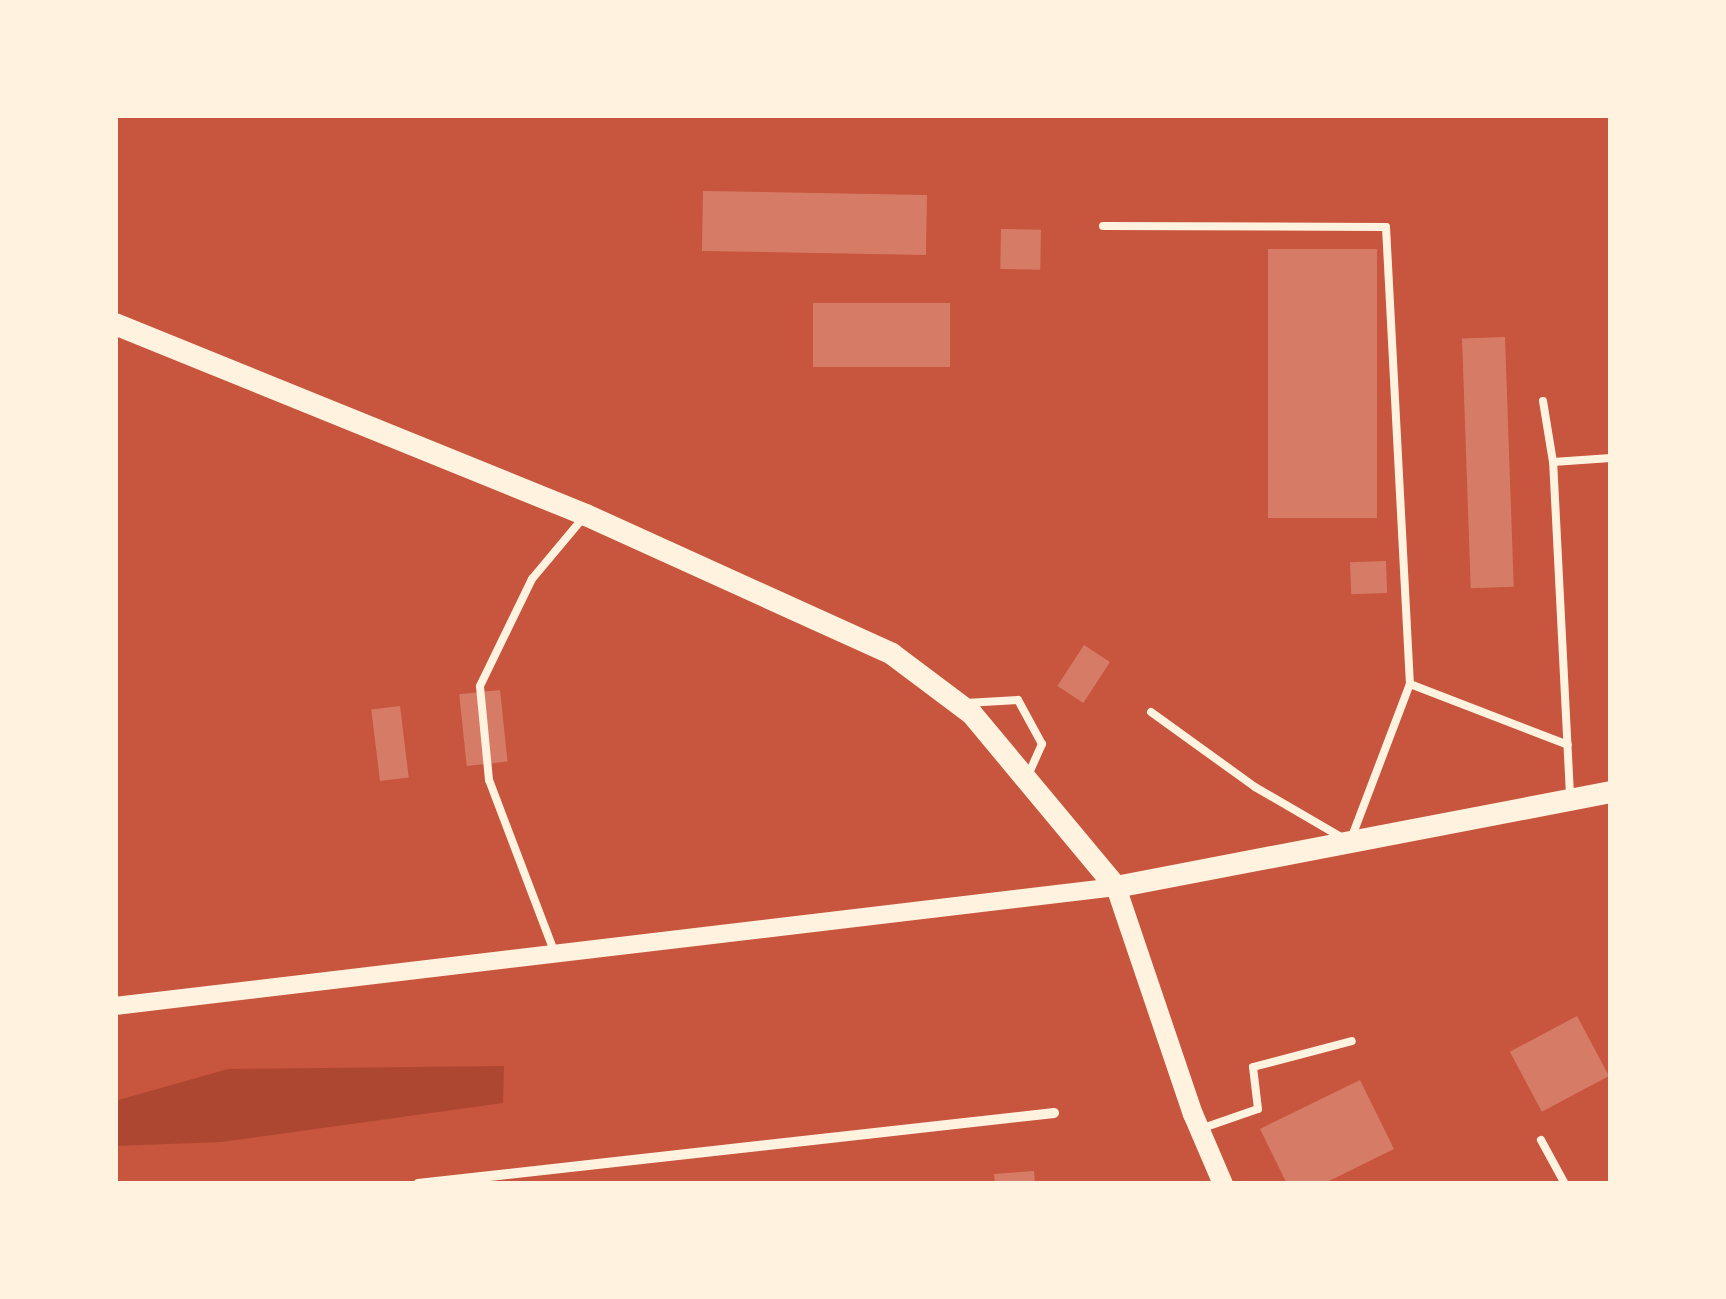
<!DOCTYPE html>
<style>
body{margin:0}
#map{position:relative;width:1726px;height:1299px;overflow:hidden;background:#c8553d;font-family:"Work Sans",sans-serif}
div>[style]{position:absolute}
.green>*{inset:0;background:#ae4732}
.building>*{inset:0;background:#d67c66;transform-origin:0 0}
.service>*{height:8px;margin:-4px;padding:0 4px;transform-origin:4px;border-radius:4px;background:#fff3e0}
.minor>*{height:10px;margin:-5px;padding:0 5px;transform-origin:5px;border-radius:5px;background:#fff3e0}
.tertiary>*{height:18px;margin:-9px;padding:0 9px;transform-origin:9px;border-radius:9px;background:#fff3e0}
.secondary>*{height:20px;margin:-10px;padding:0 10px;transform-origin:10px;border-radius:10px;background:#fff3e0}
.primary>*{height:22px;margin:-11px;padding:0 11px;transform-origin:11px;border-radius:11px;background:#fff3e0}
span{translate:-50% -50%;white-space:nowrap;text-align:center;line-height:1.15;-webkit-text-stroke:8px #fff3e0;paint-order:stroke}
.frame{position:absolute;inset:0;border:118px solid #fff3e0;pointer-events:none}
</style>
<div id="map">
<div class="green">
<i style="clip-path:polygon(504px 1066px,503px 1103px,221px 1142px,115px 1146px,115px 1101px,228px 1069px)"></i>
</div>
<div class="building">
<i style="left:703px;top:191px;width:224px;height:60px;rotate:1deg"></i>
<i style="left:1001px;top:229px;width:40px;height:40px;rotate:1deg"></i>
<i style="left:1377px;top:249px;width:269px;height:109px;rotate:90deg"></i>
<i style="left:813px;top:303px;width:137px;height:64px"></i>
<i style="left:1505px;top:337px;width:250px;height:43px;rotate:88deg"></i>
<i style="left:1386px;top:561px;width:32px;height:36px;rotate:88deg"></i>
<i style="left:1084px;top:645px;width:31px;height:49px;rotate:33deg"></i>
<i style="left:500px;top:690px;width:72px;height:41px;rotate:84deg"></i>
<i style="left:400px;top:706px;width:72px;height:29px;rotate:83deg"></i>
<i style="left:1577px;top:1016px;width:68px;height:76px;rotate:62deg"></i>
<i style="clip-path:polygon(1360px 1080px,1394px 1149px,1323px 1184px,1287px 1184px,1260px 1129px)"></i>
<i style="clip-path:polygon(1034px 1171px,1035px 1184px,995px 1184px,994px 1174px)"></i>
</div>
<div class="service">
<i style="left:1103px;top:226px;width:283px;rotate:0.2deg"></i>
<i style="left:1386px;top:227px;width:458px;rotate:87deg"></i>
<i style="left:1410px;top:684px;width:169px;rotate:21.1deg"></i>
<i style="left:1543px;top:401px;width:62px;rotate:80.7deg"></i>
<i style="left:966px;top:703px;width:52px;rotate:-3.3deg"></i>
<i style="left:1018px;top:700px;width:50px;rotate:61.4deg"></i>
<i style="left:1042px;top:744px;width:34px;rotate:114deg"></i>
<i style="left:1151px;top:712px;width:128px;rotate:35.8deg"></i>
<i style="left:1255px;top:787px;width:99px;rotate:30.2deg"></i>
<i style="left:1570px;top:795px;width:333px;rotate:-92.9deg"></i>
<i style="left:1553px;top:462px;width:58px;rotate:-3.9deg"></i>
<i style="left:1351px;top:839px;width:166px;rotate:-69.2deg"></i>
<i style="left:554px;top:951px;width:183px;rotate:-110.8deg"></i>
<i style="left:489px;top:780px;width:94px;rotate:-95.5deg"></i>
<i style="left:480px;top:686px;width:119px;rotate:-64.1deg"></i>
<i style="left:532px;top:579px;width:80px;rotate:-50.1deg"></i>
<i style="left:1203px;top:1128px;width:58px;rotate:-19.1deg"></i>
<i style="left:1258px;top:1109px;width:42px;rotate:-96.8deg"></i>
<i style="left:1253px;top:1067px;width:102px;rotate:-14.7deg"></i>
<i style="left:1541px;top:1140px;width:50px;rotate:61.4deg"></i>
</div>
<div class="minor">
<i style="left:418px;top:1184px;width:640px;rotate:-6.37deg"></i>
</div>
<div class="tertiary">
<i style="left:115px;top:1006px;width:1008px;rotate:-6.78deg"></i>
</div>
<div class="secondary">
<i style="left:1116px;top:887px;width:240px;rotate:71.3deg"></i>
<i style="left:1193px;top:1114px;width:76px;rotate:66.8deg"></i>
</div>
<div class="primary">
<i style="left:115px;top:324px;width:508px;rotate:22.07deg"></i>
<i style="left:586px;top:515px;width:336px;rotate:24.4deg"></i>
<i style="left:892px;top:654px;width:100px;rotate:36.9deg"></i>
<i style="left:972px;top:714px;width:225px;rotate:50.2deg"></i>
<i style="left:1116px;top:887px;width:504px;rotate:-10.86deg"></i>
</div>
<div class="frame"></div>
</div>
